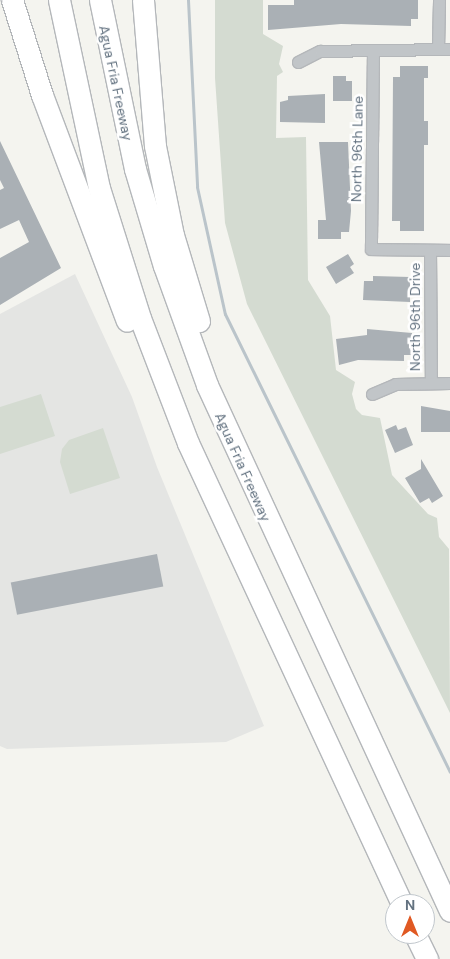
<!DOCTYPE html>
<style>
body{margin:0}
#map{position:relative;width:450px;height:959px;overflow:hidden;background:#f4f4ef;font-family:"DM Sans",sans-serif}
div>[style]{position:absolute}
.built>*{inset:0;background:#e4e5e3}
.green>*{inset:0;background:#d4dbd1}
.stream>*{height:3px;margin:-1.5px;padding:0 1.5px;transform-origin:1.5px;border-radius:1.5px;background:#bac4ca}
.building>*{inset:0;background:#aab0b5;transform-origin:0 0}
.roads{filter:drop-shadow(1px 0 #b4b7ba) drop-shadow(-1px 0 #b4b7ba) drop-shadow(0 1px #b4b7ba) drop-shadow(0 -1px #b4b7ba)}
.street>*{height:11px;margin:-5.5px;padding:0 5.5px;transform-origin:5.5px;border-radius:5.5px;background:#c1c5c8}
.highway>*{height:21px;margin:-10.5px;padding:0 10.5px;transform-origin:10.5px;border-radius:10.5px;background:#fff}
span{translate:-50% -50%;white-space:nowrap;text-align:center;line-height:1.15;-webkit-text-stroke:5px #fff;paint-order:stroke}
.street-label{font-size:14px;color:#637280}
.north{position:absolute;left:385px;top:894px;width:50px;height:50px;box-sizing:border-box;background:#fff;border:1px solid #c1c7cc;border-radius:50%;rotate:0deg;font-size:14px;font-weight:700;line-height:20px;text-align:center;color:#637280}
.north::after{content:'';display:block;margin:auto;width:18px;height:22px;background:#e05923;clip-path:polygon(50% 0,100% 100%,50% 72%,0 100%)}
</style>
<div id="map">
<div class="built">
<i style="clip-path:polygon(75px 274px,132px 397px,157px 467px,264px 726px,226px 742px,7px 749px,0 746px,0 314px)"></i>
</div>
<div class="green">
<i style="clip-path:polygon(215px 0,263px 0,263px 34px,283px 46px,279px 64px,283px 72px,277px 76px,276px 138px,306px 137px,308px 280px,330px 316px,336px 370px,355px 382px,352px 394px,356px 409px,362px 415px,380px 418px,392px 475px,428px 514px,437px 518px,439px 537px,449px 549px,450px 713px,247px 304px,225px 223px,215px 78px)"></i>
<i style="clip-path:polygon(41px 394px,55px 436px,0 454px,0 407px)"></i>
<i style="clip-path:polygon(103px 428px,120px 478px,70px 494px,60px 462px,62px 449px,69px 440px)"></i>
</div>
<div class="stream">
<i style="left:188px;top:0;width:187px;rotate:87.2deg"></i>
<i style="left:197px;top:187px;width:130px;rotate:77.6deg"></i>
<i style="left:225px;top:314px;width:510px;rotate:63.84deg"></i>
</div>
<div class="building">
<i style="clip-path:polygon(294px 0,418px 0,418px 19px,411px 19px,411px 26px,341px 24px,268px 30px,268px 5px,294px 5px)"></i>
<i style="clip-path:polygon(400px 66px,428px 66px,428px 78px,424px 78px,424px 121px,428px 121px,428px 145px,424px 145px,424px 231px,400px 231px,400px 221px,392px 221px,393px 77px,400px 77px)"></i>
<i style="clip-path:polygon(333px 76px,346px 76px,346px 81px,352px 81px,352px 101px,333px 101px)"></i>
<i style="clip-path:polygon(325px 94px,325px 123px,280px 122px,280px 102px,288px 100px,288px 96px)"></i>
<i style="clip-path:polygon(0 141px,61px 268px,0 305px,0 258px,29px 242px,19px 220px,0 229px,0 190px,4px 188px,0 180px)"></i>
<i style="clip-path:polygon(319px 142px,348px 142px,351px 211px,349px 232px,341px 232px,341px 239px,318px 239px,318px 220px,326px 220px)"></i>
<i style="clip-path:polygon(348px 254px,354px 264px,350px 267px,354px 273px,336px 284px,326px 267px)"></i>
<i style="clip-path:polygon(373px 276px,410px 277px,410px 302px,363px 300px,364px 281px,373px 281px)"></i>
<i style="clip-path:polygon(367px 329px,412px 333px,412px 355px,404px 355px,404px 361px,358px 360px,339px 365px,336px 339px,367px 335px)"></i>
<i style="clip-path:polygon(421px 406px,450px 411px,450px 432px,421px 432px)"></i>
<i style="clip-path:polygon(396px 425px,398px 430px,406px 427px,413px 445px,395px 453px,385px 430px)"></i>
<i style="clip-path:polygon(421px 459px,443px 496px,432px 503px,429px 498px,420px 503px,405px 478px,421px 469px)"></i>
<i style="left:157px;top:554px;width:33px;height:149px;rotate:79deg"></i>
</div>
<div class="roads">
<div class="street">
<i style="left:438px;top:49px;width:49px;rotate:-88.8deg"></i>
<i style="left:373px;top:50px;width:199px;rotate:90.6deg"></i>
<i style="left:371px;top:249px;width:79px;rotate:0.7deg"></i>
<i style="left:298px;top:62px;width:25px;rotate:-27deg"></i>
<i style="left:320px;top:51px;width:130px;rotate:-0.9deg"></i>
<i style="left:430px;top:250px;width:133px;rotate:89.6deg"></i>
<i style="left:372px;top:394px;width:25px;rotate:-23deg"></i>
<i style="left:395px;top:384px;width:55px;rotate:-1deg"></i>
</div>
<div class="highway">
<i style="left:12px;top:0;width:100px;rotate:72.5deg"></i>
<i style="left:42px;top:95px;width:241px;rotate:69.4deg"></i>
<i style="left:59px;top:0;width:192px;rotate:78deg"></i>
<i style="left:99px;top:188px;width:136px;rotate:72.5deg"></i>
<i style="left:140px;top:318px;width:134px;rotate:69deg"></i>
<i style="left:188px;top:443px;width:508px;rotate:65.1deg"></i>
<i style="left:100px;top:0;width:173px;rotate:78.3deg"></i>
<i style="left:135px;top:169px;width:101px;rotate:73.4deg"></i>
<i style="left:164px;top:266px;width:127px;rotate:70.1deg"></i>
<i style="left:207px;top:385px;width:579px;rotate:65.2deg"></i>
<i style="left:143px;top:0;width:146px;rotate:85.3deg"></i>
<i style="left:155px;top:146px;width:91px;rotate:78.6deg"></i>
<i style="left:173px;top:235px;width:90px;rotate:73.2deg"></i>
<i style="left:415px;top:934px;width:28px;rotate:64deg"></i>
</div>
</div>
<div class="street-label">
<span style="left:116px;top:83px;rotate:78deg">Agua Fria Freeway</span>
<span style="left:357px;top:149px;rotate:-89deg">North 96th Lane</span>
<span style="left:415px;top:317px;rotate:-90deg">North 96th Drive</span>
<span style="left:243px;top:467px;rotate:66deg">Agua Fria Freeway</span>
</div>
<div class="north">N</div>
</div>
